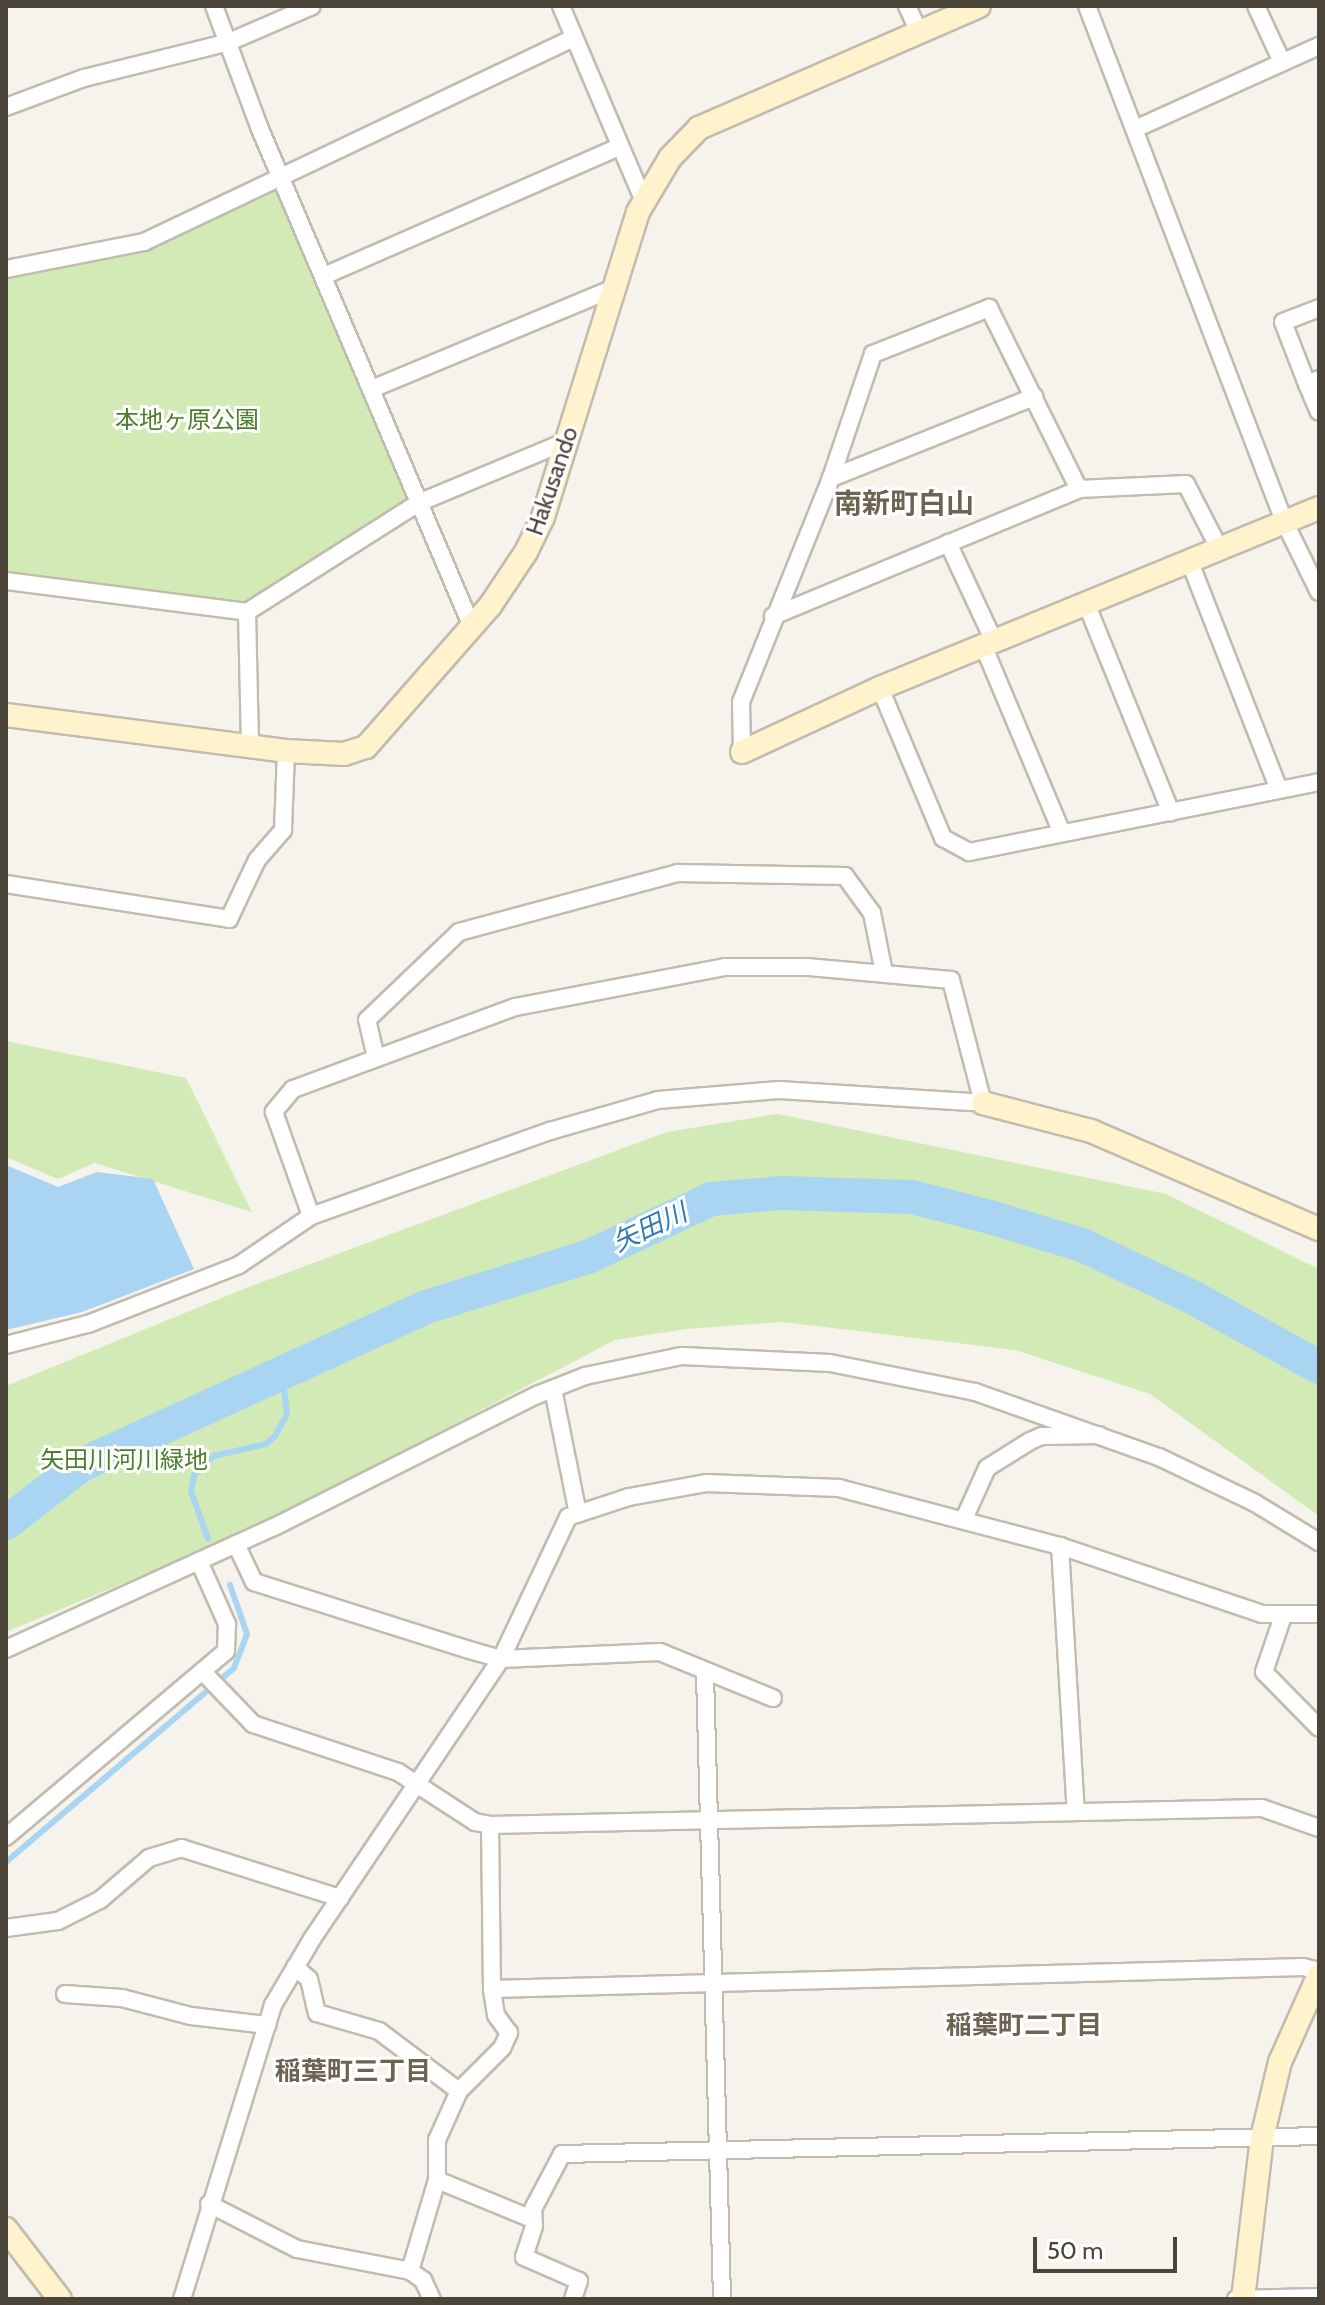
<!DOCTYPE html>
<meta charset="utf-8">
<style>
body{margin:0}
#map{position:relative;width:1325px;height:2305px;overflow:hidden;background:#f6f3ec;font-family:Cabin,"Noto Sans JP",sans-serif}
div>[style]{position:absolute}
.green>*{inset:0;background:#d2eab5}
.water>*{inset:0;background:#a9d4f2}
.stream>*{height:6px;margin:-3px;padding:0 3px;transform-origin:3px;border-radius:3px;background:#a9d4f2}
.river>*{height:34px;margin:-17px;padding:0 17px;transform-origin:17px;border-radius:17px;background:#a9d4f2}
.roads{filter:drop-shadow(2px 0 #c2bbae) drop-shadow(-2px 0 #c2bbae) drop-shadow(0 2px #c2bbae) drop-shadow(0 -2px #c2bbae)}
.street>*{height:16px;margin:-8px;padding:0 8px;transform-origin:8px;border-radius:8px;background:#fff}
.secondary>*{height:22px;margin:-11px;padding:0 11px;transform-origin:11px;border-radius:11px;background:#fff3cd}
span{translate:-50% -50%;white-space:nowrap;text-align:center;line-height:1.15;-webkit-text-stroke:6px #fff;paint-order:stroke}
.park-label{font-size:24px;color:#4a7f2a}
.street-label{font-size:24px;color:#4b4439}
.water-label{font-size:26px;color:#2e7ab2;font-style:italic}
.neighbourhood-label{font-size:26px;color:#6e6250;font-weight:700}
.quarter-label{font-size:28px;color:#6e6250;font-weight:700}
.frame{position:absolute;inset:0;border:8px solid #4b4439;pointer-events:none}
.scale{position:absolute;left:1033px;top:2237px;width:144px;height:36px;box-sizing:border-box;border:4px solid #4b4439;border-top:0;padding-left:10px;font-size:24px;line-height:28px;white-space:nowrap;color:#4b4439;-webkit-text-stroke:6px #fff;paint-order:stroke}
</style>
<div id="map">
<div class="green">
<i style="clip-path:polygon(284px 179px,418px 503px,247px 612px,6px 581px,6px 269px,144px 242px)"></i>
<i style="clip-path:polygon(6px 1041px,186px 1078px,252px 1212px,95px 1163px,58px 1179px,6px 1157px)"></i>
<i style="clip-path:polygon(778px 1114px,1166px 1194px,1319px 1269px,1319px 1516px,1150px 1394px,1015px 1350px,783px 1322px,686px 1329px,615px 1340px,254px 1529px,6px 1632px,6px 1386px,251px 1286px,667px 1132px)"></i>
</div>
<div class="water">
<i style="clip-path:polygon(6px 1165px,58px 1187px,97px 1172px,153px 1179px,194px 1269px,82px 1312px,6px 1330px)"></i>
</div>
<div class="stream">
<i style="left:208px;top:1539px;width:51px;rotate:-109.5deg"></i>
<i style="left:191px;top:1491px;width:16px;rotate:-79deg"></i>
<i style="left:194px;top:1475px;width:28px;rotate:-44deg"></i>
<i style="left:214px;top:1456px;width:53px;rotate:-13deg"></i>
<i style="left:266px;top:1444px;width:12px;rotate:-42deg"></i>
<i style="left:275px;top:1436px;width:25px;rotate:-61deg"></i>
<i style="left:287px;top:1414px;width:41px;rotate:-97deg"></i>
<i style="left:6px;top:1862px;width:299px;rotate:-40.4deg"></i>
<i style="left:234px;top:1668px;width:36px;rotate:-69deg"></i>
<i style="left:247px;top:1634px;width:52px;rotate:-109.1deg"></i>
</div>
<div class="river">
<i style="left:6px;top:1523px;width:95px;rotate:-37.7deg"></i>
<i style="left:81px;top:1465px;width:379px;rotate:-24.6deg"></i>
<i style="left:426px;top:1307px;width:170px;rotate:-17.2deg"></i>
<i style="left:588px;top:1257px;width:136px;rotate:-25.2deg"></i>
<i style="left:711px;top:1199px;width:70px;rotate:-4.9deg"></i>
<i style="left:781px;top:1193px;width:131px;rotate:1.7deg"></i>
<i style="left:912px;top:1197px;width:81px;rotate:14.4deg"></i>
<i style="left:990px;top:1217px;width:96px;rotate:16.9deg"></i>
<i style="left:1082px;top:1245px;width:122px;rotate:25.3deg"></i>
<i style="left:1192px;top:1297px;width:145px;rotate:28.9deg"></i>
</div>
<div class="roads">
<div class="street">
<i style="left:214px;top:6px;width:131px;rotate:69.5deg"></i>
<i style="left:260px;top:129px;width:541px;rotate:66.94deg"></i>
<i style="left:561px;top:6px;width:213px;rotate:67deg"></i>
<i style="left:907px;top:6px;width:29px;rotate:65deg"></i>
<i style="left:1087px;top:6px;width:551px;rotate:69.07deg"></i>
<i style="left:1284px;top:521px;width:79px;rotate:63.8deg"></i>
<i style="left:1256px;top:6px;width:62px;rotate:65.1deg"></i>
<i style="left:6px;top:107px;width:83px;rotate:-20.4deg"></i>
<i style="left:84px;top:78px;width:149px;rotate:-13.9deg"></i>
<i style="left:229px;top:42px;width:90px;rotate:-23.4deg"></i>
<i style="left:1135px;top:129px;width:202px;rotate:-24.3deg"></i>
<i style="left:6px;top:269px;width:141px;rotate:-11.1deg"></i>
<i style="left:144px;top:242px;width:476px;rotate:-25.4deg"></i>
<i style="left:326px;top:275px;width:320px;rotate:-23.6deg"></i>
<i style="left:1319px;top:379px;width:13px;rotate:157deg"></i>
<i style="left:1307px;top:384px;width:30px;rotate:67deg"></i>
<i style="left:1307px;top:384px;width:66px;rotate:-111.2deg"></i>
<i style="left:1283px;top:322px;width:39px;rotate:-21deg"></i>
<i style="left:374px;top:388px;width:260px;rotate:-22.6deg"></i>
<i style="left:831px;top:478px;width:219px;rotate:-21.8deg"></i>
<i style="left:948px;top:543px;width:108px;rotate:64.9deg"></i>
<i style="left:1189px;top:560px;width:247px;rotate:68.6deg"></i>
<i style="left:6px;top:581px;width:243px;rotate:7.3deg"></i>
<i style="left:247px;top:612px;width:203px;rotate:-32.5deg"></i>
<i style="left:418px;top:503px;width:161px;rotate:-22.6deg"></i>
<i style="left:1086px;top:603px;width:226px;rotate:67.9deg"></i>
<i style="left:247px;top:612px;width:131px;rotate:88.7deg"></i>
<i style="left:773px;top:616px;width:331px;rotate:-22.5deg"></i>
<i style="left:983px;top:645px;width:204px;rotate:67.2deg"></i>
<i style="left:880px;top:688px;width:163px;rotate:67.2deg"></i>
<i style="left:943px;top:838px;width:30px;rotate:28deg"></i>
<i style="left:969px;top:852px;width:357px;rotate:-11.3deg"></i>
<i style="left:742px;top:752px;width:50px;rotate:-91.1deg"></i>
<i style="left:741px;top:702px;width:241px;rotate:-68.1deg"></i>
<i style="left:831px;top:478px;width:131px;rotate:-71.3deg"></i>
<i style="left:873px;top:354px;width:125px;rotate:-21.6deg"></i>
<i style="left:989px;top:308px;width:202px;rotate:63.6deg"></i>
<i style="left:1079px;top:489px;width:107px;rotate:-2.7deg"></i>
<i style="left:1186px;top:484px;width:72px;rotate:62.7deg"></i>
<i style="left:6px;top:884px;width:226px;rotate:8.9deg"></i>
<i style="left:229px;top:919px;width:65px;rotate:-64.6deg"></i>
<i style="left:257px;top:860px;width:40px;rotate:-49deg"></i>
<i style="left:283px;top:830px;width:79px;rotate:-87.8deg"></i>
<i style="left:376px;top:1058px;width:39px;rotate:-103deg"></i>
<i style="left:367px;top:1020px;width:127px;rotate:-43.7deg"></i>
<i style="left:459px;top:932px;width:227px;rotate:-15.1deg"></i>
<i style="left:678px;top:873px;width:167px;rotate:1deg"></i>
<i style="left:845px;top:876px;width:46px;rotate:53.9deg"></i>
<i style="left:872px;top:913px;width:61px;rotate:78.7deg"></i>
<i style="left:6px;top:1345px;width:85px;rotate:-14.4deg"></i>
<i style="left:88px;top:1324px;width:162px;rotate:-21.3deg"></i>
<i style="left:239px;top:1265px;width:87px;rotate:-34.2deg"></i>
<i style="left:311px;top:1216px;width:254px;rotate:-19.6deg"></i>
<i style="left:550px;top:1131px;width:112px;rotate:-16deg"></i>
<i style="left:658px;top:1100px;width:121px;rotate:-4.7deg"></i>
<i style="left:779px;top:1090px;width:204px;rotate:3.6deg"></i>
<i style="left:983px;top:1103px;width:127px;rotate:-104.6deg"></i>
<i style="left:951px;top:980px;width:145px;rotate:-174.8deg"></i>
<i style="left:807px;top:967px;width:82px;rotate:180deg"></i>
<i style="left:725px;top:967px;width:214px;rotate:169.2deg"></i>
<i style="left:515px;top:1007px;width:237px;rotate:159.7deg"></i>
<i style="left:293px;top:1089px;width:30px;rotate:130deg"></i>
<i style="left:274px;top:1112px;width:110px;rotate:70.4deg"></i>
<i style="left:553px;top:1389px;width:127px;rotate:78.7deg"></i>
<i style="left:964px;top:1519px;width:56px;rotate:-65.7deg"></i>
<i style="left:987px;top:1468px;width:51px;rotate:-32.1deg"></i>
<i style="left:1030px;top:1441px;width:13px;rotate:-23deg"></i>
<i style="left:1042px;top:1436px;width:57px;rotate:-1deg"></i>
<i style="left:236px;top:1544px;width:42px;rotate:64.7deg"></i>
<i style="left:254px;top:1582px;width:222px;rotate:17.5deg"></i>
<i style="left:466px;top:1649px;width:36px;rotate:16deg"></i>
<i style="left:501px;top:1659px;width:159px;rotate:-2.5deg"></i>
<i style="left:660px;top:1652px;width:122px;rotate:22.2deg"></i>
<i style="left:1060px;top:1546px;width:266px;rotate:86.6deg"></i>
<i style="left:1283px;top:1616px;width:59px;rotate:108.7deg"></i>
<i style="left:1264px;top:1672px;width:78px;rotate:45.5deg"></i>
<i style="left:6px;top:1649px;width:294px;rotate:-24.5deg"></i>
<i style="left:274px;top:1527px;width:294px;rotate:-26.7deg"></i>
<i style="left:537px;top:1395px;width:52px;rotate:-21.6deg"></i>
<i style="left:585px;top:1376px;width:99px;rotate:-11.7deg"></i>
<i style="left:682px;top:1356px;width:148px;rotate:2.7deg"></i>
<i style="left:830px;top:1363px;width:148px;rotate:11.3deg"></i>
<i style="left:975px;top:1392px;width:195px;rotate:19.5deg"></i>
<i style="left:1159px;top:1457px;width:106px;rotate:25.6deg"></i>
<i style="left:1255px;top:1503px;width:75px;rotate:31.4deg"></i>
<i style="left:204px;top:1673px;width:71px;rotate:46.1deg"></i>
<i style="left:253px;top:1724px;width:153px;rotate:18.3deg"></i>
<i style="left:398px;top:1772px;width:92px;rotate:33deg"></i>
<i style="left:475px;top:1822px;width:15px;rotate:11deg"></i>
<i style="left:490px;top:1825px;width:772px;rotate:-1.26deg"></i>
<i style="left:1262px;top:1808px;width:60px;rotate:19.3deg"></i>
<i style="left:705px;top:1674px;width:625px;rotate:88.44deg"></i>
<i style="left:6px;top:1837px;width:288px;rotate:-40.2deg"></i>
<i style="left:226px;top:1651px;width:27px;rotate:-88deg"></i>
<i style="left:227px;top:1624px;width:69px;rotate:-114deg"></i>
<i style="left:6px;top:1928px;width:52px;rotate:-7.7deg"></i>
<i style="left:58px;top:1921px;width:47px;rotate:-26.6deg"></i>
<i style="left:100px;top:1900px;width:65px;rotate:-40.6deg"></i>
<i style="left:149px;top:1858px;width:34px;rotate:-17deg"></i>
<i style="left:181px;top:1848px;width:167px;rotate:17.5deg"></i>
<i style="left:295px;top:1967px;width:18px;rotate:41deg"></i>
<i style="left:309px;top:1979px;width:35px;rotate:77deg"></i>
<i style="left:317px;top:2013px;width:65px;rotate:16.2deg"></i>
<i style="left:379px;top:2031px;width:100px;rotate:36.9deg"></i>
<i style="left:492px;top:1989px;width:811px;rotate:-1.55deg"></i>
<i style="left:1303px;top:1967px;width:16px;rotate:14deg"></i>
<i style="left:65px;top:1994px;width:57px;rotate:4deg"></i>
<i style="left:122px;top:1998px;width:71px;rotate:14.6deg"></i>
<i style="left:191px;top:2016px;width:77px;rotate:6.8deg"></i>
<i style="left:437px;top:2180px;width:103px;rotate:22.3deg"></i>
<i style="left:209px;top:2204px;width:99px;rotate:27.1deg"></i>
<i style="left:297px;top:2249px;width:115px;rotate:11deg"></i>
<i style="left:410px;top:2271px;width:16px;rotate:35deg"></i>
<i style="left:423px;top:2280px;width:21px;rotate:65deg"></i>
<i style="left:410px;top:2271px;width:95px;rotate:-73.5deg"></i>
<i style="left:437px;top:2180px;width:40px;rotate:-90deg"></i>
<i style="left:437px;top:2140px;width:54px;rotate:-65.8deg"></i>
<i style="left:459px;top:2091px;width:61px;rotate:-45deg"></i>
<i style="left:502px;top:2048px;width:17px;rotate:-65deg"></i>
<i style="left:509px;top:2033px;width:22px;rotate:-126deg"></i>
<i style="left:496px;top:2015px;width:26px;rotate:-99deg"></i>
<i style="left:492px;top:1989px;width:164px;rotate:-90.7deg"></i>
<i style="left:182px;top:2299px;width:308px;rotate:-72.8deg"></i>
<i style="left:273px;top:2005px;width:77px;rotate:-59.4deg"></i>
<i style="left:312px;top:1939px;width:338px;rotate:-56deg"></i>
<i style="left:501px;top:1659px;width:157px;rotate:-64.7deg"></i>
<i style="left:568px;top:1517px;width:64px;rotate:-18.2deg"></i>
<i style="left:629px;top:1497px;width:78px;rotate:-10.3deg"></i>
<i style="left:706px;top:1483px;width:133px;rotate:2.2deg"></i>
<i style="left:839px;top:1488px;width:228px;rotate:14.7deg"></i>
<i style="left:1060px;top:1546px;width:213px;rotate:18.6deg"></i>
<i style="left:1262px;top:1614px;width:57px"></i>
<i style="left:573px;top:2299px;width:19px;rotate:-72deg"></i>
<i style="left:579px;top:2281px;width:60px;rotate:-156.4deg"></i>
<i style="left:524px;top:2257px;width:33px;rotate:-72deg"></i>
<i style="left:534px;top:2226px;width:17px;rotate:-93deg"></i>
<i style="left:533px;top:2209px;width:62px;rotate:-62.2deg"></i>
<i style="left:562px;top:2154px;width:757px;rotate:-1.36deg"></i>
<i style="left:1236px;top:2299px;width:83px;rotate:-1.4deg"></i>
</div>
<div class="secondary">
<i style="left:6px;top:715px;width:282px;rotate:7.3deg"></i>
<i style="left:286px;top:751px;width:58px;rotate:3deg"></i>
<i style="left:344px;top:754px;width:23px;rotate:-18deg"></i>
<i style="left:366px;top:747px;width:188px;rotate:-48.7deg"></i>
<i style="left:490px;top:606px;width:65px;rotate:-56.3deg"></i>
<i style="left:526px;top:552px;width:39px;rotate:-64deg"></i>
<i style="left:543px;top:517px;width:319px;rotate:-72.7deg"></i>
<i style="left:638px;top:212px;width:63px;rotate:-59.3deg"></i>
<i style="left:670px;top:158px;width:42px;rotate:-46deg"></i>
<i style="left:699px;top:128px;width:305px;rotate:-23.5deg"></i>
<i style="left:742px;top:752px;width:152px;rotate:-24.9deg"></i>
<i style="left:880px;top:688px;width:474px;rotate:-22.3deg"></i>
<i style="left:983px;top:1103px;width:112px;rotate:14.5deg"></i>
<i style="left:1091px;top:1131px;width:248px;rotate:23.3deg"></i>
<i style="left:6px;top:2229px;width:88px;rotate:52.4deg"></i>
<i style="left:1243px;top:2299px;width:162px;rotate:-83.3deg"></i>
<i style="left:1262px;top:2138px;width:78px;rotate:-76.7deg"></i>
<i style="left:1280px;top:2062px;width:95px;rotate:-65.9deg"></i>
</div>
</div>
<div class="park-label">
<span style="left:187px;top:420px">本地ヶ原公園</span>
<span style="left:124px;top:1460px">矢田川河川緑地</span>
</div>
<div class="street-label">
<span style="left:552px;top:481px;rotate:-71deg">Hakusando</span>
</div>
<div class="water-label">
<span style="left:650px;top:1228px;rotate:-25deg">矢田川</span>
</div>
<div class="neighbourhood-label">
<span style="left:1024px;top:2026px">稲葉町二丁目</span>
<span style="left:353px;top:2072px">稲葉町三丁目</span>
</div>
<div class="quarter-label">
<span style="left:904px;top:503px">南新町白山</span>
</div>
<div class="frame"></div>
<div class="scale">50 m</div>
</div>
